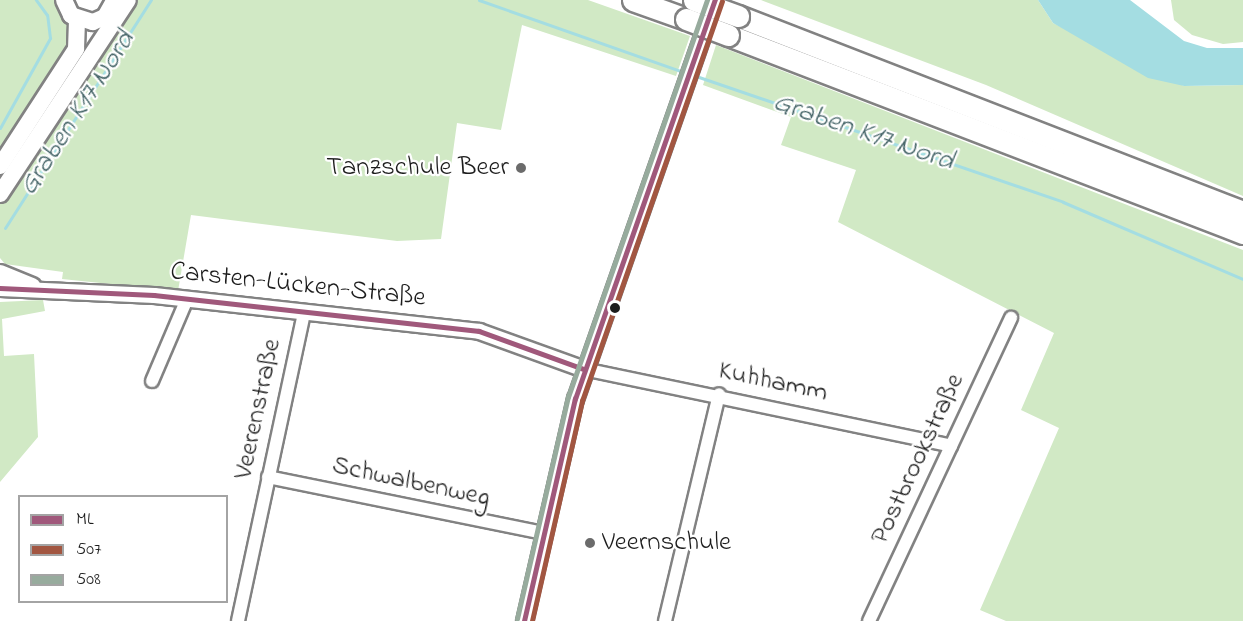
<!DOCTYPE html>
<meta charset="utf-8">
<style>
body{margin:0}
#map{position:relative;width:1243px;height:621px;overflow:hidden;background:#fff;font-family:"Indie Flower",sans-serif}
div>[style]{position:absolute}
.green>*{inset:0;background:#d1e9c5}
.water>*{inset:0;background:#a4dde2}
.stream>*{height:3px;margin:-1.5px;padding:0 1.5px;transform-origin:1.5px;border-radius:1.5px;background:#a4dde2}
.roads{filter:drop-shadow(2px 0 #828282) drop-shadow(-2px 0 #828282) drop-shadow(0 2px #828282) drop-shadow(0 -2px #828282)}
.minor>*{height:12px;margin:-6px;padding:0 6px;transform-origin:6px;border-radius:6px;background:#fff}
.tertiary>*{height:15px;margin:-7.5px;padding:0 7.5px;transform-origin:7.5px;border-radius:7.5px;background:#fff}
.secondary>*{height:16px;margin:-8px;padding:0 8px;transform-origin:8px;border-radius:8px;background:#fff}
.motorway>*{height:21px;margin:-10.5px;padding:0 10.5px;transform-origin:10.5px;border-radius:10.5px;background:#fff}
.bridges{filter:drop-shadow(2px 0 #828282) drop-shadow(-2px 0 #828282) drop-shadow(0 2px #828282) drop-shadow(0 -2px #828282)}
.motorway-bridge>*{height:21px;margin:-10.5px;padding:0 10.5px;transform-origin:10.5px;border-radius:10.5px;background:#fff}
.bus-1>*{height:4.5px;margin:-2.25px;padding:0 2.25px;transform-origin:2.25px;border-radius:2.25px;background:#a0587b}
.bus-2>*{height:4.5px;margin:-2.25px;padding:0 2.25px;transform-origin:2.25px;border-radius:2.25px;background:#a25641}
.bus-3>*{height:4.5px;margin:-2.25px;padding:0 2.25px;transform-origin:2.25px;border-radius:2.25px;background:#97ab9d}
.dots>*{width:16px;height:16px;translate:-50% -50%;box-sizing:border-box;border:3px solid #fff;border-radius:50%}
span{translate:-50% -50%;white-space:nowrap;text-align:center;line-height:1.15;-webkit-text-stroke:4.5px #fff;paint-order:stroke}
.poi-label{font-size:27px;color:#1c1c1c}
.right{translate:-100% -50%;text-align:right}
.left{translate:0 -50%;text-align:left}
.street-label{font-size:27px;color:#1c1c1c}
.water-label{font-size:28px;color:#436366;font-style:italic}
.legend{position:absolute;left:18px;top:495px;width:210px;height:108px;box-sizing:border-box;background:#fff;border:2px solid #a4a4a4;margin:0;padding:8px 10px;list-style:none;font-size:18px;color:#1c1c1c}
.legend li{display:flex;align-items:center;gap:12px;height:30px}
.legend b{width:30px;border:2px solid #a4a4a4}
</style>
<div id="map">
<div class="green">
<i style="clip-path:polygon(0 0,56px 0,71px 26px,71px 46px,0 156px)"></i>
<i style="clip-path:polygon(132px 0,588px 0,690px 36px,676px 76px,522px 25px,501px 130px,457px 123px,441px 239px,397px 241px,191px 215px,178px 291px,62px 279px,63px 272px,5px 264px,0 258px,0 201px)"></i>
<i style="clip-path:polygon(761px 0,1038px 0,1053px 23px,1184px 86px,1243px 85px,1243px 196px,986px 85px)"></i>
<i style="clip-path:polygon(1171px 0,1243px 0,1243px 42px,1223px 44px,1192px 35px,1174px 20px)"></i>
<i style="clip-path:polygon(716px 45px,1243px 250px,1243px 621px,1006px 621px,980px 610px,1059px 428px,1021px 410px,1054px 333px,838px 222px,856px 170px,781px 145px,791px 117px,703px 85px)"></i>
<i style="clip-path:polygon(43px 300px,45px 311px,2px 319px,4px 356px,34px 354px,38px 437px,0 482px,0 302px)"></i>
</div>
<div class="water">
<i style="clip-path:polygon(1038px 0,1130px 0,1184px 41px,1207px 48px,1243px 48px,1243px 85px,1184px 86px,1148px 78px,1053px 23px)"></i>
</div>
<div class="stream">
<i style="left:479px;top:0;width:217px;rotate:19.4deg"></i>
<i style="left:693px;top:75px;width:391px;rotate:18.9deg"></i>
<i style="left:1063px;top:202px;width:196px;rotate:23.2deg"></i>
<i style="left:0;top:128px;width:103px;rotate:-60.9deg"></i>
<i style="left:50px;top:38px;width:23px;rotate:-97deg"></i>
<i style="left:47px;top:15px;width:19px;rotate:-126deg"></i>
<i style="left:5px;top:228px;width:271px;rotate:-57.4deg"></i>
</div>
<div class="roads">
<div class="minor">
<i style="left:584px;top:369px;width:375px;rotate:11.8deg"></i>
<i style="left:152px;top:381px;width:89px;rotate:-66.9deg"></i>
<i style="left:268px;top:477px;width:282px;rotate:11.5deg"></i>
<i style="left:238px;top:621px;width:316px;rotate:-77.9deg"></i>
<i style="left:665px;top:621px;width:233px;rotate:-76.6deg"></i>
<i style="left:869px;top:621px;width:335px;rotate:-64.9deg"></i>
</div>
<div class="tertiary">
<i style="left:0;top:288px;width:154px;rotate:2.6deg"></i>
<i style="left:154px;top:295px;width:327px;rotate:6.3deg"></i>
<i style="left:479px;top:331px;width:112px;rotate:19.9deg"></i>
<i style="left:524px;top:621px;width:228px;rotate:-77.1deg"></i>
<i style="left:575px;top:399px;width:405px;rotate:-70.7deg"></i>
</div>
<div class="secondary">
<i style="left:64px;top:0;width:17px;rotate:65deg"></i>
<i style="left:71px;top:15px;width:23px;rotate:18deg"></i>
<i style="left:93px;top:22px;width:13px;rotate:-23deg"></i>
<i style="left:105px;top:17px;width:18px;rotate:-61deg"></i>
<i style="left:0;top:166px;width:140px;rotate:-57deg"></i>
<i style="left:76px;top:49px;width:30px;rotate:-88deg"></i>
<i style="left:0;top:194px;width:232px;rotate:-56.6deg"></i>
<i style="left:0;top:273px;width:35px;rotate:22deg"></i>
</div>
<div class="motorway">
<i style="left:633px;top:0;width:56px;rotate:19.7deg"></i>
<i style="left:738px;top:16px;width:542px;rotate:21.21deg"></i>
<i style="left:728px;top:35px;width:552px;rotate:21.03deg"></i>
</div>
</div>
<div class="bridges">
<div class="motorway-bridge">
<i style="left:694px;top:0;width:47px;rotate:20deg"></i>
<i style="left:686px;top:19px;width:45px;rotate:20.9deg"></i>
</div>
</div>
<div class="bus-1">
<i style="left:0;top:288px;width:154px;rotate:2.6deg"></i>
<i style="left:154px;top:295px;width:327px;rotate:6.3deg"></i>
<i style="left:479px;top:331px;width:112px;rotate:19.9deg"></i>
<i style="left:524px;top:621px;width:228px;rotate:-77.1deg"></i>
<i style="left:575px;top:399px;width:423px;rotate:-70.7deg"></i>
</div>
<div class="bus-2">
<i style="left:532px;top:621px;width:226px;rotate:-77.2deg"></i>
<i style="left:582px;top:401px;width:423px;rotate:-70.7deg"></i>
</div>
<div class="bus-3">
<i style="left:517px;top:619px;width:228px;rotate:-77.1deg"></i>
<i style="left:568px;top:397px;width:421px;rotate:-70.7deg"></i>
</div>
<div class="dots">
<i style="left:521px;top:168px;background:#6b6b6b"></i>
<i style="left:615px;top:308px;background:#1c1c1c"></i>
<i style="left:590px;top:543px;background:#6b6b6b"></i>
</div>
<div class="poi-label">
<span class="right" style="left:509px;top:168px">Tanzschule Beer</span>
<span class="left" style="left:602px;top:543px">Veernschule</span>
</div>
<div class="street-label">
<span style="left:298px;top:285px;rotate:6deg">Carsten-Lücken-Straße</span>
<span style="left:773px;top:382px;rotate:12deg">Kuhhamm</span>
<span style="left:258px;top:409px;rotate:-78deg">Veerenstraße</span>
<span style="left:918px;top:459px;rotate:-65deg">Postbrookstraße</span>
<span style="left:411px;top:482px;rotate:12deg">Schwalbenweg</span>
</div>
<div class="water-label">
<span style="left:78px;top:114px;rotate:-57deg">Graben K17 Nord</span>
<span style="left:863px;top:133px;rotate:19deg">Graben K17 Nord</span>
</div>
<ul class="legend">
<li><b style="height:8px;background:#a0587b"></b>ML</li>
<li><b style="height:8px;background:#a25641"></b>507</li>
<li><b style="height:8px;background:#97ab9d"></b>508</li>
</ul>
</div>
